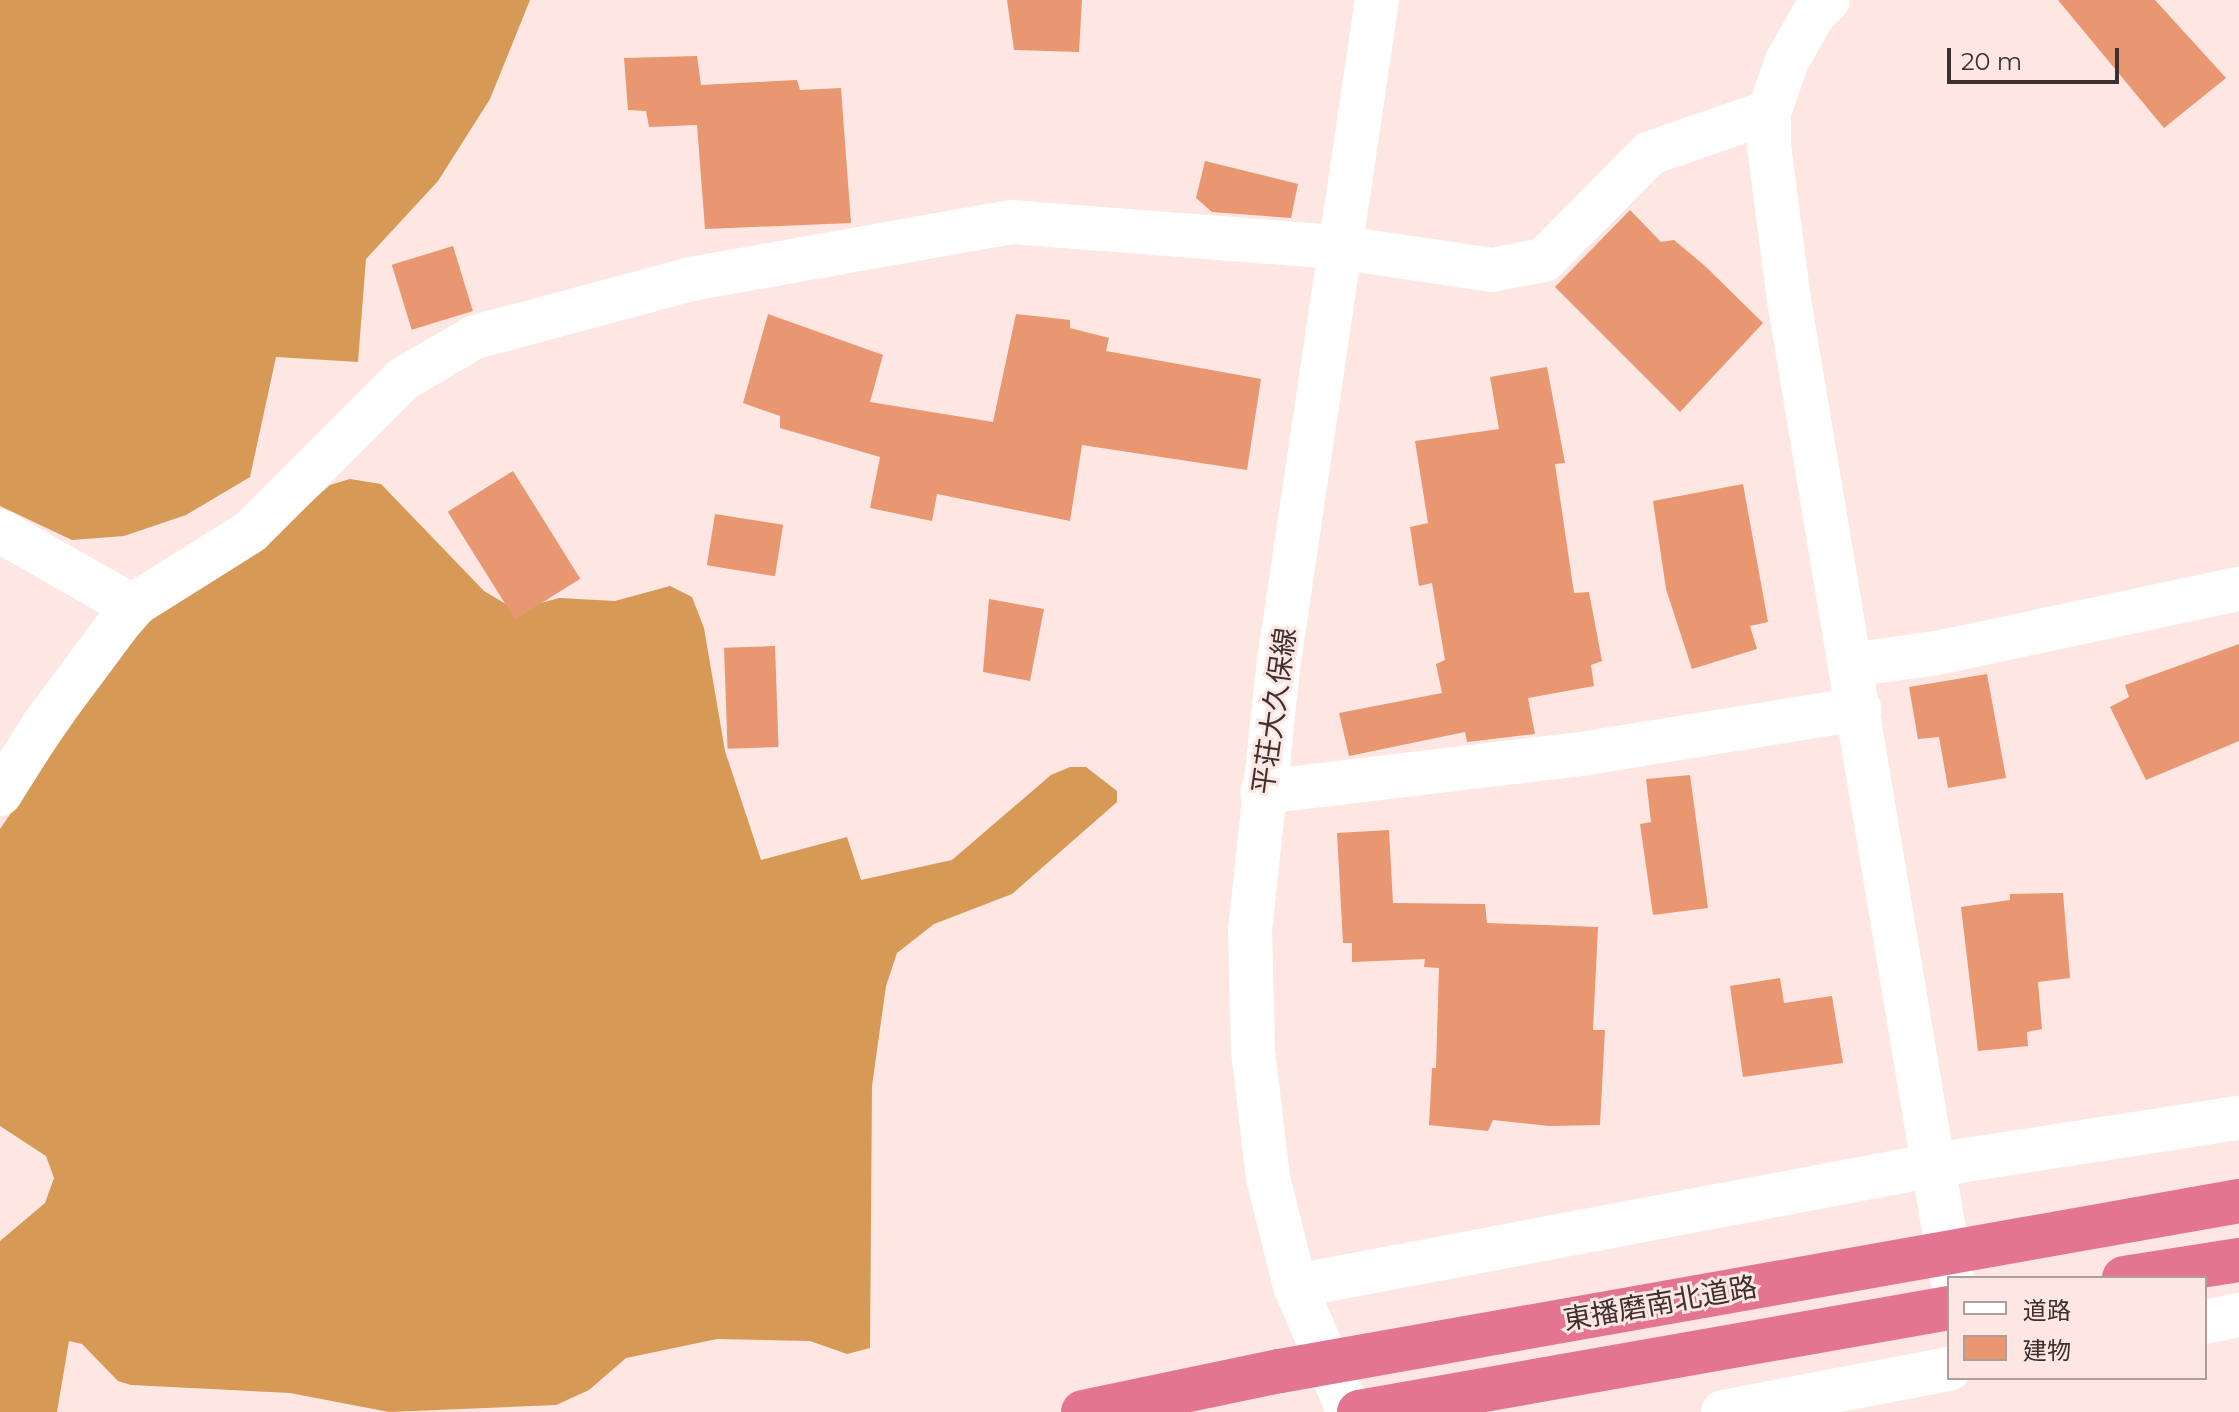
<!DOCTYPE html>
<meta charset="utf-8">
<style>
body{margin:0}
#map{position:relative;width:2239px;height:1412px;overflow:hidden;background:#fee6e3;font-family:Montserrat,"Noto Sans JP",sans-serif}
div>[style]{position:absolute}
.forest>*{inset:0;background:#d69956}
.building>*{inset:0;background:#e89770;transform-origin:0 0}
.street>*{height:44px;margin:-22px;padding:0 22px;transform-origin:22px;border-radius:22px;background:#fff}
.secondary>*{height:44px;margin:-22px;padding:0 22px;transform-origin:22px;border-radius:22px;background:#fff}
.highway>*{height:44px;margin:-22px;padding:0 22px;transform-origin:22px;border-radius:22px;background:#e37590}
span{translate:-50% -50%;white-space:nowrap;text-align:center;line-height:1.15;-webkit-text-stroke:6px #fee6e3;paint-order:stroke}
.street-label{font-size:28px;color:#3c312f}
.legend{position:absolute;left:1947px;top:1276px;width:260px;height:104px;box-sizing:border-box;background:#fee6e3;border:2px solid #b09e9b;margin:0;padding:10px 14px;list-style:none;font-size:24px;color:#3c312f}
.legend li{display:flex;align-items:center;gap:16px;height:40px}
.legend b{width:40px;border:2px solid #b09e9b}
.scale{position:absolute;left:1947px;top:48px;width:172px;height:36px;box-sizing:border-box;border:4px solid #3c312f;border-top:0;padding-left:10px;font-size:24px;line-height:28px;white-space:nowrap;color:#3c312f;-webkit-text-stroke:6px #fee6e3;paint-order:stroke}
</style>
<div id="map">
<div class="forest">
<i style="clip-path:polygon(0 0,530px 0,490px 99px,438px 181px,366px 259px,358px 362px,276px 357px,250px 477px,186px 515px,124px 536px,72px 540px,0 506px)"></i>
<i style="clip-path:polygon(350px 479px,381px 484px,484px 591px,516px 610px,559px 598px,615px 601px,670px 586px,692px 597px,704px 628px,725px 751px,761px 860px,847px 837px,861px 880px,952px 860px,1051px 775px,1070px 767px,1086px 767px,1117px 791px,1117px 802px,1012px 894px,934px 924px,897px 953px,886px 986px,872px 1086px,870px 1348px,847px 1354px,810px 1341px,717px 1339px,626px 1358px,589px 1390px,556px 1405px,389px 1412px,290px 1393px,131px 1385px,118px 1381px,82px 1344px,69px 1341px,57px 1412px,0 1412px,0 1241px,45px 1203px,54px 1178px,46px 1156px,0 1126px,0 829px,115px 661px,162px 608px,250px 557px,330px 485px)"></i>
</div>
<div class="building">
<i style="clip-path:polygon(1007px 0,1082px 0,1079px 52px,1014px 50px)"></i>
<i style="clip-path:polygon(2058px 0,2155px 0,2226px 78px,2164px 128px)"></i>
<i style="clip-path:polygon(697px 56px,701px 85px,797px 80px,800px 90px,841px 88px,851px 223px,705px 229px,697px 125px,649px 127px,646px 111px,628px 110px,624px 58px)"></i>
<i style="clip-path:polygon(1205px 161px,1298px 184px,1291px 218px,1212px 212px,1196px 198px)"></i>
<i style="clip-path:polygon(1630px 210px,1661px 242px,1674px 240px,1705px 266px,1763px 323px,1680px 412px,1555px 287px)"></i>
<i style="left:453px;top:246px;width:68px;height:64px;rotate:73deg"></i>
<i style="clip-path:polygon(768px 314px,883px 355px,870px 402px,993px 422px,1016px 314px,1070px 320px,1070px 328px,1109px 338px,1106px 351px,1261px 379px,1247px 470px,1082px 445px,1070px 521px,937px 494px,932px 521px,870px 508px,880px 457px,780px 428px,780px 416px,743px 403px)"></i>
<i style="clip-path:polygon(1547px 367px,1565px 463px,1555px 464px,1574px 593px,1589px 592px,1602px 661px,1591px 665px,1594px 686px,1528px 698px,1535px 734px,1467px 742px,1465px 732px,1349px 756px,1339px 713px,1442px 693px,1436px 664px,1445px 660px,1432px 583px,1419px 586px,1410px 527px,1428px 523px,1415px 441px,1499px 429px,1490px 377px)"></i>
<i style="left:513px;top:471px;width:127px;height:77px;rotate:58deg"></i>
<i style="clip-path:polygon(1743px 484px,1768px 622px,1750px 626px,1757px 649px,1692px 669px,1666px 589px,1653px 501px)"></i>
<i style="left:715px;top:514px;width:69px;height:52px;rotate:9deg"></i>
<i style="clip-path:polygon(989px 599px,1044px 609px,1030px 681px,983px 672px)"></i>
<i style="clip-path:polygon(2239px 644px,2239px 741px,2146px 780px,2110px 707px,2129px 697px,2125px 685px)"></i>
<i style="left:775px;top:646px;width:101px;height:51px;rotate:88deg"></i>
<i style="clip-path:polygon(1987px 674px,2006px 778px,1948px 788px,1939px 737px,1918px 739px,1909px 687px)"></i>
<i style="clip-path:polygon(1690px 775px,1708px 908px,1653px 915px,1640px 824px,1651px 822px,1646px 779px)"></i>
<i style="clip-path:polygon(1389px 830px,1393px 903px,1485px 904px,1487px 923px,1598px 927px,1593px 1030px,1605px 1030px,1600px 1125px,1549px 1126px,1493px 1120px,1488px 1131px,1429px 1125px,1432px 1068px,1436px 1068px,1439px 968px,1424px 967px,1425px 959px,1352px 962px,1352px 943px,1343px 943px,1337px 833px)"></i>
<i style="clip-path:polygon(2063px 893px,2070px 978px,2038px 982px,2042px 1029px,2027px 1032px,2028px 1046px,1978px 1051px,1961px 907px,2010px 900px,2010px 894px)"></i>
<i style="clip-path:polygon(1780px 978px,1784px 1003px,1832px 996px,1843px 1063px,1743px 1077px,1730px 986px)"></i>
</div>
<div class="street">
<i style="left:0;top:531px;width:152px;rotate:29.6deg"></i>
<i style="left:1850px;top:665px;width:88px;rotate:-7.9deg"></i>
<i style="left:1937px;top:653px;width:309px;rotate:-12deg"></i>
<i style="left:1262px;top:792px;width:327px;rotate:-6.8deg"></i>
<i style="left:1587px;top:753px;width:276px;rotate:-9.2deg"></i>
<i style="left:0;top:794px;width:83px;rotate:-57.8deg"></i>
<i style="left:44px;top:724px;width:147px;rotate:-53.3deg"></i>
<i style="left:132px;top:606px;width:139px;rotate:-32.1deg"></i>
<i style="left:250px;top:532px;width:216px;rotate:-45deg"></i>
<i style="left:403px;top:379px;width:83px;rotate:-30.3deg"></i>
<i style="left:475px;top:337px;width:224px;rotate:-15deg"></i>
<i style="left:691px;top:279px;width:325px;rotate:-10.1deg"></i>
<i style="left:1011px;top:222px;width:327px;rotate:4.4deg"></i>
<i style="left:1337px;top:247px;width:157px;rotate:8.4deg"></i>
<i style="left:1492px;top:270px;width:53px;rotate:-10.9deg"></i>
<i style="left:1544px;top:260px;width:151px;rotate:-45.3deg"></i>
<i style="left:1650px;top:153px;width:126px;rotate:-19deg"></i>
<i style="left:1295px;top:1286px;width:650px;rotate:-10.72deg"></i>
<i style="left:1934px;top:1165px;width:309px;rotate:-8.8deg"></i>
<i style="left:2205px;top:1322px;width:35px;rotate:-12deg"></i>
<i style="left:1723px;top:1412px;width:230px;rotate:-10.8deg"></i>
</div>
<div class="secondary">
<i style="left:1828px;top:0;width:21px;rotate:135deg"></i>
<i style="left:1813px;top:15px;width:53px;rotate:119.5deg"></i>
<i style="left:1787px;top:61px;width:54px;rotate:109.4deg"></i>
<i style="left:1769px;top:112px;width:34px;rotate:90deg"></i>
<i style="left:1769px;top:146px;width:155px;rotate:82.6deg"></i>
<i style="left:1789px;top:300px;width:991px;rotate:80.54deg"></i>
<i style="left:1349px;top:1412px;width:137px;rotate:-113.2deg"></i>
<i style="left:1295px;top:1286px;width:111px;rotate:-104deg"></i>
<i style="left:1268px;top:1178px;width:128px;rotate:-96.7deg"></i>
<i style="left:1253px;top:1051px;width:120px;rotate:-91.4deg"></i>
<i style="left:1250px;top:931px;width:264px;rotate:-83.9deg"></i>
<i style="left:1278px;top:668px;width:675px;rotate:-81.57deg"></i>
</div>
<div class="highway">
<i style="left:2124px;top:1278px;width:116px;rotate:-8.9deg"></i>
<i style="left:1083px;top:1412px;width:201px;rotate:-11.8deg"></i>
<i style="left:1280px;top:1371px;width:974px;rotate:-10.05deg"></i>
<i style="left:1359px;top:1412px;width:599px;rotate:-10deg"></i>
</div>
<div class="street-label">
<span style="left:1274px;top:711px;rotate:-82deg">平荘大久保線</span>
<span style="left:1660px;top:1303px;rotate:-10deg">東播磨南北道路</span>
</div>
<ul class="legend">
<li><b style="height:10px;background:#fff"></b>道路</li>
<li><b style="height:22px;background:#e89770"></b>建物</li>
</ul>
<div class="scale">20 m</div>
</div>
